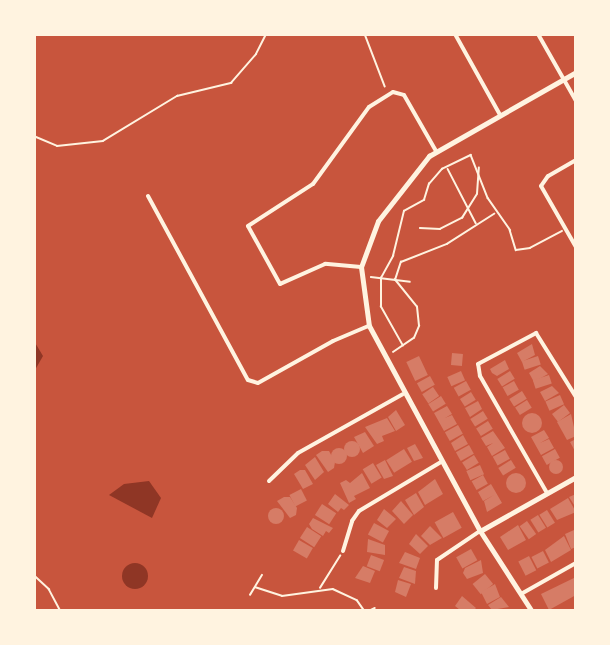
<!DOCTYPE html>
<style>
body{margin:0}
#map{position:relative;width:610px;height:645px;overflow:hidden;background:#c8553d;font-family:"Fira Sans Condensed",sans-serif}
div>[style]{position:absolute}
.water>*{inset:0;background:#8f3625}
.round{border-radius:50%}
.building>*{inset:0;background:#d67c66;transform-origin:0 0}
.path>*{height:1.5px;margin:-0.75px;padding:0 0.75px;transform-origin:0.75px;border-radius:0.75px;background:#fff3e0}
.minor>*{height:4px;margin:-2px;padding:0 2px;transform-origin:2px;border-radius:2px;background:#fff3e0}
.tertiary>*{height:5px;margin:-2.5px;padding:0 2.5px;transform-origin:2.5px;border-radius:2.5px;background:#fff3e0}
span{translate:-50% -50%;white-space:nowrap;text-align:center;line-height:1.15;-webkit-text-stroke:5px #fff3e0;paint-order:stroke}
.frame{position:absolute;inset:0;border:36px solid #fff3e0;pointer-events:none}
</style>
<div id="map">
<div class="water">
<i style="clip-path:polygon(34px 341px,43px 356px,35px 370px,34px 370px)"></i>
<i style="clip-path:polygon(149px 481px,161px 498px,152px 518px,109px 495px,124px 484px)"></i>
<i class="round" style="left:122px;top:563px;width:26px;height:26px"></i>
</div>
<div class="building">
<i style="clip-path:polygon(532px 344px,535px 355px,522px 362px,517px 353px)"></i>
<i style="left:452px;top:353px;width:11px;height:12px;rotate:5deg"></i>
<i style="left:419px;top:356px;width:21px;height:14px;rotate:65deg"></i>
<i style="left:538px;top:356px;width:9px;height:17px;rotate:72deg"></i>
<i style="clip-path:polygon(505px 360px,509px 369px,497px 376px,492px 373px,490px 369px)"></i>
<i style="clip-path:polygon(540px 366px,548px 374px,534px 382px,529px 373px)"></i>
<i style="left:461px;top:371px;width:10px;height:15px;rotate:66deg"></i>
<i style="left:510px;top:371px;width:9px;height:15px;rotate:58deg"></i>
<i style="left:549px;top:375px;width:9px;height:17px;rotate:72deg"></i>
<i style="left:430px;top:376px;width:10px;height:15px;rotate:61deg"></i>
<i style="left:466px;top:381px;width:10px;height:14px;rotate:61deg"></i>
<i style="left:514px;top:381px;width:10px;height:13px;rotate:61deg"></i>
<i style="clip-path:polygon(552px 386px,559px 393px,545px 401px,540px 392px)"></i>
<i style="left:433px;top:387px;width:11px;height:13px;rotate:56deg"></i>
<i style="left:522px;top:391px;width:9px;height:15px;rotate:58deg"></i>
<i style="left:471px;top:392px;width:9px;height:13px;rotate:58deg"></i>
<i style="left:560px;top:395px;width:10px;height:16px;rotate:66deg"></i>
<i style="left:441px;top:396px;width:9px;height:15px;rotate:58deg"></i>
<i style="left:527px;top:400px;width:9px;height:14px;rotate:58deg"></i>
<i style="clip-path:polygon(478px 401px,482px 409px,470px 417px,465px 408px)"></i>
<i style="left:564px;top:405px;width:10px;height:15px;rotate:53deg"></i>
<i style="clip-path:polygon(447px 406px,452px 414px,445px 418px,452px 415px,457px 424px,444px 431px,434px 413px)"></i>
<i style="clip-path:polygon(396px 410px,405px 425px,396px 431px,388px 417px)"></i>
<i style="left:483px;top:411px;width:9px;height:15px;rotate:58deg"></i>
<i class="round" style="left:522px;top:413px;width:20px;height:20px"></i>
<i style="clip-path:polygon(571px 414px,576px 436px,567px 440px,557px 422px)"></i>
<i style="clip-path:polygon(387px 418px,395px 431px,382px 436px,384px 441px,377px 444px,365px 427px)"></i>
<i style="left:488px;top:421px;width:9px;height:14px;rotate:58deg"></i>
<i style="left:458px;top:425px;width:10px;height:15px;rotate:61deg"></i>
<i style="clip-path:polygon(544px 430px,549px 438px,540px 443px,549px 439px,554px 448px,541px 455px,531px 437px)"></i>
<i style="clip-path:polygon(493px 431px,505px 448px,492px 456px,487px 447px,493px 443px,486px 446px,481px 438px)"></i>
<i style="clip-path:polygon(365px 432px,374px 446px,363px 453px,354px 437px)"></i>
<i style="clip-path:polygon(463px 435px,468px 444px,455px 451px,451px 443px)"></i>
<i style="clip-path:polygon(576px 439px,576px 453px,570px 442px)"></i>
<i class="round" style="left:344px;top:441px;width:16px;height:16px"></i>
<i style="clip-path:polygon(415px 444px,423px 458px,414px 461px,407px 448px)"></i>
<i style="left:469px;top:445px;width:10px;height:15px;rotate:61deg"></i>
<i class="round" style="left:331px;top:448px;width:16px;height:16px"></i>
<i style="left:404px;top:449px;width:15px;height:21px;rotate:58deg"></i>
<i style="left:555px;top:449px;width:10px;height:15px;rotate:61deg"></i>
<i style="left:505px;top:450px;width:10px;height:14px;rotate:61deg"></i>
<i style="clip-path:polygon(322px 451px,329px 451px,335px 462px,334px 468px,328px 472px,316px 455px)"></i>
<i style="left:474px;top:455px;width:9px;height:14px;rotate:58deg"></i>
<i style="clip-path:polygon(315px 457px,324px 472px,315px 480px,305px 465px)"></i>
<i class="round" style="left:549px;top:460px;width:14px;height:14px"></i>
<i style="clip-path:polygon(385px 460px,393px 476px,384px 479px,376px 465px)"></i>
<i style="left:511px;top:460px;width:9px;height:15px;rotate:58deg"></i>
<i style="left:373px;top:463px;width:17px;height:12px;rotate:59deg"></i>
<i style="left:480px;top:465px;width:10px;height:15px;rotate:66deg"></i>
<i style="clip-path:polygon(300px 470px,305px 470px,313px 484px,303px 489px,294px 474px)"></i>
<i style="clip-path:polygon(362px 473px,370px 488px,354px 496px,356px 499px,349px 503px,340px 483px,346px 480px,350px 483px)"></i>
<i class="round" style="left:506px;top:473px;width:20px;height:20px"></i>
<i style="left:483px;top:475px;width:10px;height:13px;rotate:61deg"></i>
<i style="clip-path:polygon(435px 479px,443px 494px,425px 505px,418px 492px)"></i>
<i style="clip-path:polygon(491px 484px,502px 503px,487px 512px,484px 501px,494px 495px,483px 501px,478px 492px)"></i>
<i style="left:301px;top:489px;width:13px;height:13px;rotate:63deg"></i>
<i style="clip-path:polygon(416px 493px,424px 507px,414px 515px,405px 500px)"></i>
<i style="clip-path:polygon(335px 494px,349px 505px,344px 510px,341px 508px,338px 512px,328px 504px)"></i>
<i style="clip-path:polygon(576px 494px,576px 508px,569px 497px)"></i>
<i style="clip-path:polygon(284px 497px,290px 497px,297px 508px,296px 515px,290px 518px,277px 501px)"></i>
<i style="clip-path:polygon(568px 498px,576px 512px,557px 520px,550px 509px)"></i>
<i style="clip-path:polygon(401px 501px,413px 515px,404px 524px,392px 511px)"></i>
<i style="left:322px;top:504px;width:17px;height:13px;rotate:33deg"></i>
<i class="round" style="left:268px;top:508px;width:16px;height:16px"></i>
<i style="clip-path:polygon(384px 509px,396px 519px,387px 528px,377px 520px)"></i>
<i style="left:547px;top:510px;width:15px;height:9px;rotate:58deg"></i>
<i style="left:453px;top:512px;width:18px;height:21px;rotate:61deg"></i>
<i style="left:538px;top:515px;width:15px;height:9px;rotate:58deg"></i>
<i style="clip-path:polygon(313px 518px,333px 528px,329px 533px,326px 531px,323px 536px,312px 529px,309px 524px)"></i>
<i style="left:527px;top:521px;width:16px;height:9px;rotate:55deg"></i>
<i style="left:374px;top:523px;width:17px;height:13px;rotate:28deg"></i>
<i style="clip-path:polygon(518px 525px,526px 540px,508px 550px,500px 537px)"></i>
<i style="clip-path:polygon(430px 526px,442px 538px,430px 545px,421px 536px)"></i>
<i style="left:307px;top:527px;width:17px;height:13px;rotate:33deg"></i>
<i style="clip-path:polygon(574px 530px,576px 547px,571px 549px,565px 534px)"></i>
<i style="clip-path:polygon(416px 534px,428px 546px,420px 554px,409px 544px)"></i>
<i style="clip-path:polygon(564px 536px,571px 550px,551px 562px,545px 550px)"></i>
<i style="clip-path:polygon(368px 539px,385px 545px,385px 555px,367px 552px)"></i>
<i style="left:299px;top:540px;width:16px;height:12px;rotate:30deg"></i>
<i style="left:471px;top:549px;width:13px;height:17px;rotate:61deg"></i>
<i style="left:543px;top:551px;width:13px;height:13px;rotate:63deg"></i>
<i style="clip-path:polygon(405px 552px,420px 558px,416px 569px,399px 563px)"></i>
<i style="left:371px;top:555px;width:14px;height:12px;rotate:21deg"></i>
<i style="left:529px;top:556px;width:16px;height:12px;rotate:63deg"></i>
<i style="clip-path:polygon(481px 560px,483px 573px,467px 579px,463px 573px,465px 568px)"></i>
<i style="clip-path:polygon(363px 566px,375px 571px,370px 583px,355px 578px)"></i>
<i style="clip-path:polygon(404px 567px,416px 571px,415px 584px,399px 578px)"></i>
<i style="left:485px;top:574px;width:13px;height:16px;rotate:51deg"></i>
<i style="clip-path:polygon(576px 577px,576px 595px,549px 610px,541px 594px)"></i>
<i style="clip-path:polygon(398px 580px,411px 584px,406px 597px,395px 592px)"></i>
<i style="clip-path:polygon(495px 584px,500px 597px,487px 604px,481px 592px)"></i>
<i style="clip-path:polygon(462px 596px,476px 608px,474px 610px,460px 610px,455px 606px)"></i>
<i style="clip-path:polygon(501px 597px,509px 607px,492px 610px,488px 605px)"></i>
</div>
<div class="path">
<i style="left:365px;top:34px;width:56px;rotate:69deg"></i>
<i style="left:34px;top:136px;width:25px;rotate:23deg"></i>
<i style="left:57px;top:146px;width:46px;rotate:-6.2deg"></i>
<i style="left:103px;top:141px;width:87px;rotate:-31.3deg"></i>
<i style="left:177px;top:96px;width:56px;rotate:-13.5deg"></i>
<i style="left:231px;top:83px;width:38px;rotate:-49deg"></i>
<i style="left:256px;top:54px;width:22px;rotate:-63deg"></i>
<i style="left:448px;top:169px;width:61px;rotate:62.6deg"></i>
<i style="left:420px;top:228px;width:20px;rotate:3deg"></i>
<i style="left:440px;top:229px;width:25px;rotate:-27deg"></i>
<i style="left:462px;top:218px;width:28px;rotate:-58deg"></i>
<i style="left:477px;top:194px;width:26px;rotate:-86deg"></i>
<i style="left:371px;top:277px;width:39px;rotate:7deg"></i>
<i style="left:403px;top:346px;width:45px;rotate:-119.4deg"></i>
<i style="left:381px;top:307px;width:29px;rotate:-90deg"></i>
<i style="left:381px;top:278px;width:25px;rotate:-61deg"></i>
<i style="left:393px;top:256px;width:46px;rotate:-76.3deg"></i>
<i style="left:404px;top:211px;width:23px;rotate:-29deg"></i>
<i style="left:424px;top:200px;width:17px;rotate:-73deg"></i>
<i style="left:429px;top:184px;width:20px;rotate:-49deg"></i>
<i style="left:442px;top:169px;width:32px;rotate:-26deg"></i>
<i style="left:471px;top:155px;width:46px;rotate:68.4deg"></i>
<i style="left:488px;top:198px;width:39px;rotate:55deg"></i>
<i style="left:510px;top:230px;width:21px;rotate:73deg"></i>
<i style="left:516px;top:250px;width:14px;rotate:-8deg"></i>
<i style="left:530px;top:248px;width:36px;rotate:-28deg"></i>
<i style="left:393px;top:352px;width:25px;rotate:-34deg"></i>
<i style="left:414px;top:338px;width:13px;rotate:-67deg"></i>
<i style="left:419px;top:326px;width:19px;rotate:-96deg"></i>
<i style="left:417px;top:307px;width:35px;rotate:-129deg"></i>
<i style="left:395px;top:280px;width:19px;rotate:-72deg"></i>
<i style="left:401px;top:262px;width:49px;rotate:-21.4deg"></i>
<i style="left:447px;top:244px;width:56px;rotate:-32.6deg"></i>
<i style="left:34px;top:575px;width:21px;rotate:43deg"></i>
<i style="left:49px;top:589px;width:24px;rotate:62deg"></i>
<i style="left:255px;top:587px;width:28px;rotate:18deg"></i>
<i style="left:282px;top:596px;width:51px;rotate:-7.8deg"></i>
<i style="left:333px;top:589px;width:26px;rotate:25deg"></i>
<i style="left:357px;top:600px;width:12px;rotate:55deg"></i>
<i style="left:320px;top:588px;width:38px;rotate:-58deg"></i>
<i style="left:250px;top:595px;width:23px;rotate:-59deg"></i>
<i style="left:371px;top:610px;width:4px;rotate:-27deg"></i>
</div>
<div class="minor">
<i style="left:455px;top:34px;width:93px;rotate:60.9deg"></i>
<i style="left:538px;top:34px;width:77px;rotate:60.4deg"></i>
<i style="left:576px;top:160px;width:32px;rotate:150deg"></i>
<i style="left:548px;top:176px;width:12px;rotate:125deg"></i>
<i style="left:541px;top:186px;width:70px;rotate:60.2deg"></i>
<i style="left:148px;top:196px;width:209px;rotate:61.5deg"></i>
<i style="left:248px;top:380px;width:10px;rotate:17deg"></i>
<i style="left:258px;top:383px;width:86px;rotate:-29.2deg"></i>
<i style="left:333px;top:341px;width:39px;rotate:-23deg"></i>
<i style="left:361px;top:267px;width:36px;rotate:-175deg"></i>
<i style="left:325px;top:264px;width:49px;rotate:156deg"></i>
<i style="left:280px;top:284px;width:66px;rotate:-118.9deg"></i>
<i style="left:248px;top:226px;width:77px;rotate:-32.9deg"></i>
<i style="left:313px;top:184px;width:95px;rotate:-54deg"></i>
<i style="left:369px;top:107px;width:28px;rotate:-32deg"></i>
<i style="left:393px;top:92px;width:11px;rotate:15deg"></i>
<i style="left:404px;top:95px;width:64px;rotate:60.3deg"></i>
<i style="left:269px;top:481px;width:40px;rotate:-44deg"></i>
<i style="left:298px;top:453px;width:120px;rotate:-29.3deg"></i>
<i style="left:547px;top:493px;width:135px;rotate:-119.8deg"></i>
<i style="left:480px;top:376px;width:12px;rotate:-99deg"></i>
<i style="left:478px;top:364px;width:66px;rotate:-28.1deg"></i>
<i style="left:536px;top:333px;width:75px;rotate:58deg"></i>
<i style="left:343px;top:551px;width:31px;rotate:-73deg"></i>
<i style="left:352px;top:521px;width:12px;rotate:-55deg"></i>
<i style="left:359px;top:511px;width:96px;rotate:-30.9deg"></i>
<i style="left:436px;top:588px;width:28px;rotate:-88deg"></i>
<i style="left:437px;top:560px;width:52px;rotate:-34deg"></i>
<i style="left:521px;top:594px;width:63px;rotate:-29.4deg"></i>
</div>
<div class="tertiary">
<i style="left:480px;top:531px;width:110px;rotate:-29.4deg"></i>
<i style="left:531px;top:610px;width:94px;rotate:-122.8deg"></i>
<i style="left:480px;top:531px;width:233px;rotate:-118.4deg"></i>
<i style="left:369px;top:326px;width:60px;rotate:-97.7deg"></i>
<i style="left:361px;top:267px;width:49px;rotate:-69.7deg"></i>
<i style="left:378px;top:221px;width:83px;rotate:-51.9deg"></i>
<i style="left:429px;top:156px;width:169px;rotate:-29.7deg"></i>
</div>
<div class="frame"></div>
</div>
